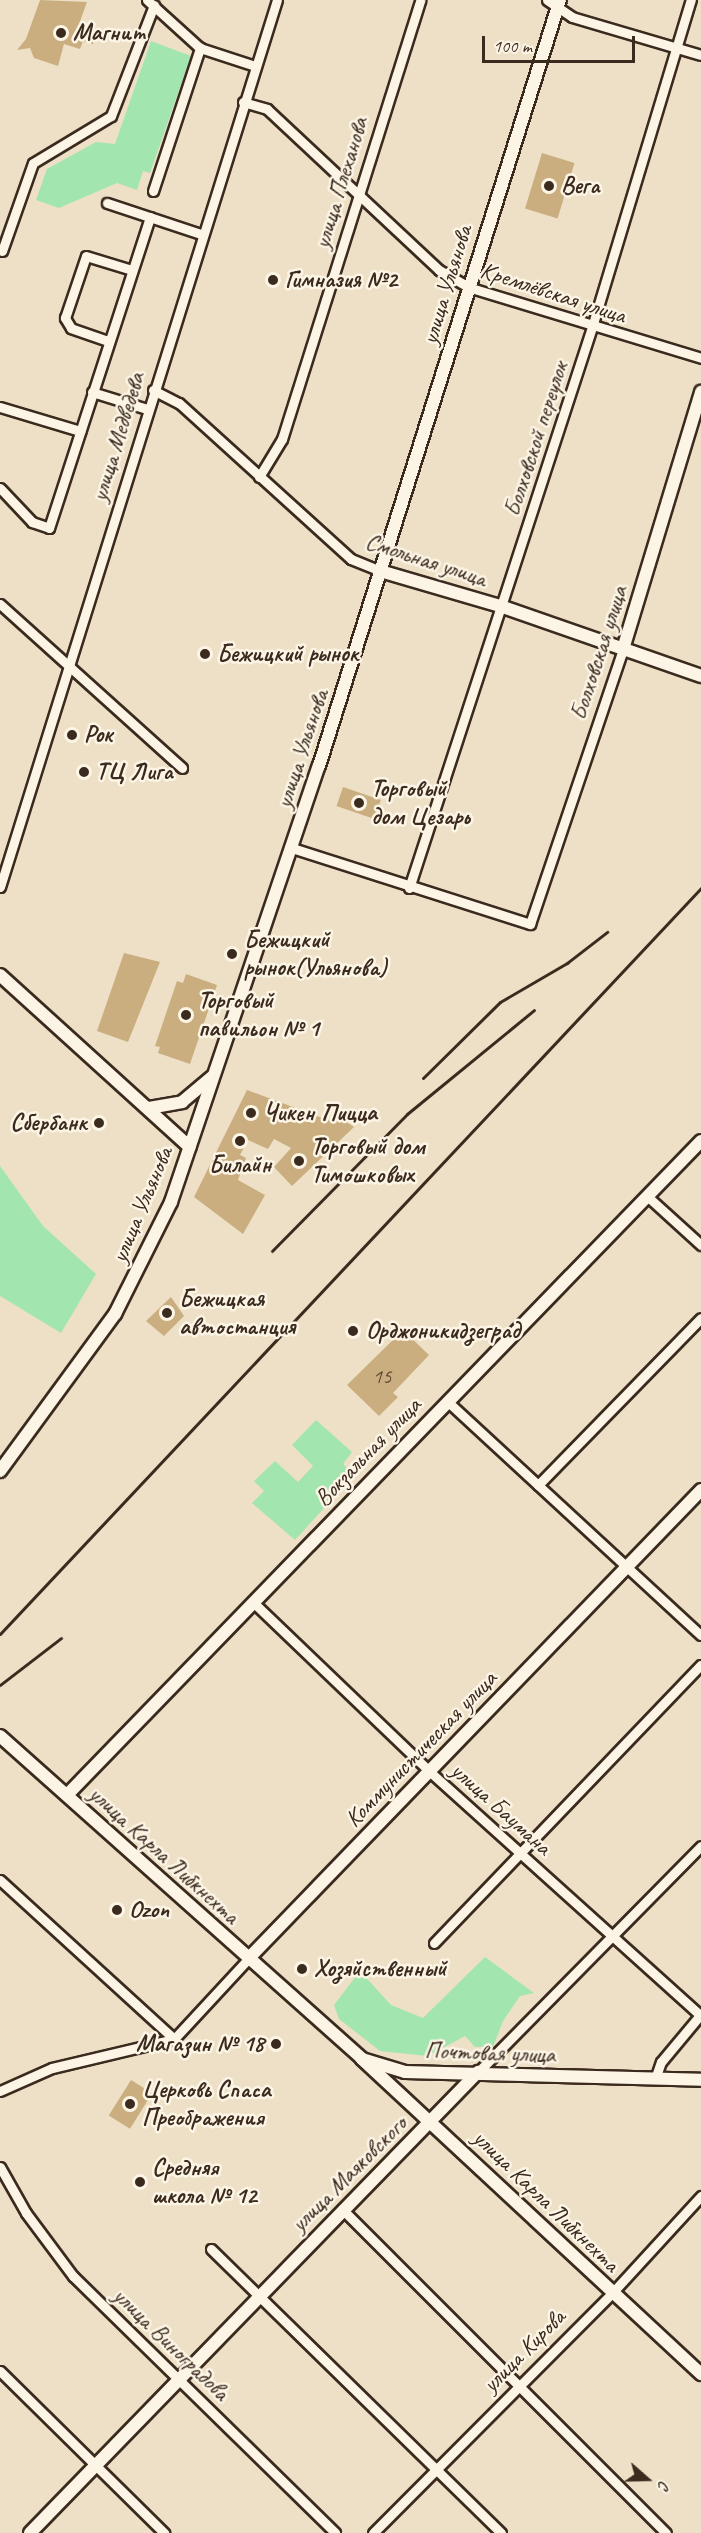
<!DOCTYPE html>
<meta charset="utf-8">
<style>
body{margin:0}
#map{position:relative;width:701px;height:2533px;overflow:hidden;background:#ede0c6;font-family:Caveat,sans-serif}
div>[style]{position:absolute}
.green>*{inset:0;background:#a2e5af}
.building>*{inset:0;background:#caae7f;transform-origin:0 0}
.roads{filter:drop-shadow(2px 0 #3b2a1e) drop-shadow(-2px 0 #3b2a1e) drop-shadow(0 2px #3b2a1e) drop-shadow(0 -2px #3b2a1e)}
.street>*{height:9px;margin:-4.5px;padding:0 4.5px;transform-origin:4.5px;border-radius:4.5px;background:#fcf5e5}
.secondary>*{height:12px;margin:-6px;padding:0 6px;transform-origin:6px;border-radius:6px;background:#fcf5e5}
.rail>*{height:3px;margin:-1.5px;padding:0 1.5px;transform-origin:1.5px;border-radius:1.5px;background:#3b2a1e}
.dots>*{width:16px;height:16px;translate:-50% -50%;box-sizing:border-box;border:3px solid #fcf5e5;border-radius:50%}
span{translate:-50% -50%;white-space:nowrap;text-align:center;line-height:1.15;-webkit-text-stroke:5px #fcf5e5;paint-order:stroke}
.number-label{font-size:21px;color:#5f4b36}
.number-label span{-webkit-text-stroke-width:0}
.poi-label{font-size:24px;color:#3b2a1e;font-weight:700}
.left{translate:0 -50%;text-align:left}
.right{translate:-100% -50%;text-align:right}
.street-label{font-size:24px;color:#3b2a1e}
.north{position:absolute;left:617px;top:2449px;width:60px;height:60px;-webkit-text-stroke:4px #fcf5e5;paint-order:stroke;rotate:110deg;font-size:16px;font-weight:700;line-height:24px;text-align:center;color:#3b2a1e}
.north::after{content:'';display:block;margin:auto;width:21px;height:27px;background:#3b2a1e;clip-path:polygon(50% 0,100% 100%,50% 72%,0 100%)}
.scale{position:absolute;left:482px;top:36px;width:153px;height:27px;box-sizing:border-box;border:3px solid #3b2a1e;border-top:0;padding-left:8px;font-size:18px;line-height:21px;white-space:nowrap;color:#3b2a1e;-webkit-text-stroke:4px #fcf5e5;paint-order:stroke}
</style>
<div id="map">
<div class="green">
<i style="clip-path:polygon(151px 41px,191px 56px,150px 173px,143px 171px,137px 190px,117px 183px,59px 208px,36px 200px,47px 169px,96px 142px,115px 144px)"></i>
<i style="clip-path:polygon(0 1166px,43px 1226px,96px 1274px,61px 1333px,0 1296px)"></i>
<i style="clip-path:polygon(316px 1420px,352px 1452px,343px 1464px,354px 1475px,295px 1540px,252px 1503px,264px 1491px,254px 1481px,275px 1461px,298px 1482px,313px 1466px,292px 1445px)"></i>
<i style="clip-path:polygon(485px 1957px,534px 1993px,520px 1996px,503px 2021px,493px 2047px,475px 2047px,465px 2036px,428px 2056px,380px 2051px,339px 2019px,334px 2005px,360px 1971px,391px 2005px,423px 2018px)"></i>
</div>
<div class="building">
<i style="clip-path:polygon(40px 0,87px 2px,78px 27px,97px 33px,93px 44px,83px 41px,80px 49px,64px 44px,58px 66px,34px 58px,30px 48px,17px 50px,26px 39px)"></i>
<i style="left:542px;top:153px;width:34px;height:58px;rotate:17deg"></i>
<i style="left:343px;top:787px;width:40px;height:20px;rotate:19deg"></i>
<i style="clip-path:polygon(124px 953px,160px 962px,128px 1042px,97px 1031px)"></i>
<i style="clip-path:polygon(186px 974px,217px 985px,190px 1064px,158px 1053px,160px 1047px,155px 1046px,177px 981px,183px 983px)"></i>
<i style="clip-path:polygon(247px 1090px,333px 1122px,336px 1115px,354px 1127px,292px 1186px,274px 1167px,291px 1148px,274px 1139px,268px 1149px,248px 1140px,240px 1155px,246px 1158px,238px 1180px,265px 1195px,243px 1234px,194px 1197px)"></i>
<i style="clip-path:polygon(171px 1297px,184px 1316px,164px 1336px,146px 1321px)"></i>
<i style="clip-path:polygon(403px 1330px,429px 1355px,393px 1393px,398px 1397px,379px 1416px,347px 1385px)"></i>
<i style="left:131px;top:2080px;width:25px;height:42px;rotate:32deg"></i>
</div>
<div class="roads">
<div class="street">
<i style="left:147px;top:0;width:72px;rotate:42.2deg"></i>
<i style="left:200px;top:48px;width:58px;rotate:18.1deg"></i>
<i style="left:547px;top:0;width:30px;rotate:34deg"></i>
<i style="left:572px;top:17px;width:134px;rotate:16.4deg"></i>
<i style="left:243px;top:102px;width:25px;rotate:16deg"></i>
<i style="left:267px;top:109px;width:236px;rotate:43.1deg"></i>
<i style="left:439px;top:270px;width:34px;rotate:30deg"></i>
<i style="left:468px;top:287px;width:244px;rotate:16.9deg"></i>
<i style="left:153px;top:191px;width:151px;rotate:-71.8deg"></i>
<i style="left:107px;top:203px;width:99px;rotate:18.3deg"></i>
<i style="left:2px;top:251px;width:93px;rotate:-70.6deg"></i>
<i style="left:33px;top:163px;width:91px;rotate:-31.1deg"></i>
<i style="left:111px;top:116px;width:119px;rotate:-68.8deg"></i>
<i style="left:108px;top:341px;width:39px;rotate:-161deg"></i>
<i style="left:71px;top:328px;width:12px;rotate:-121deg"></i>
<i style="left:65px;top:318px;width:65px;rotate:-71.3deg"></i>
<i style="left:86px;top:256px;width:48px;rotate:16.9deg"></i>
<i style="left:153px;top:390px;width:29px;rotate:27deg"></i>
<i style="left:179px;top:403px;width:232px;rotate:42.2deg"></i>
<i style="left:351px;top:559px;width:31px;rotate:22deg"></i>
<i style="left:92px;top:392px;width:58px;rotate:17.2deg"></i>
<i style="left:0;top:407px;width:84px;rotate:16.7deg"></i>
<i style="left:259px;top:477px;width:44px;rotate:-58.8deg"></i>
<i style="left:282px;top:439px;width:460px;rotate:-72.5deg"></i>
<i style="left:0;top:488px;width:47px;rotate:46.7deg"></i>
<i style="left:32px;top:522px;width:18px;rotate:19deg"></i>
<i style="left:49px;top:528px;width:327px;rotate:-72deg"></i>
<i style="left:0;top:604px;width:245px;rotate:42deg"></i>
<i style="left:292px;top:848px;width:250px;rotate:17.7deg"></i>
<i style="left:530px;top:924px;width:290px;rotate:-71.3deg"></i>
<i style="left:0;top:887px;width:929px;rotate:-72.66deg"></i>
<i style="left:409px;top:888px;width:590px;rotate:-71.93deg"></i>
<i style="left:592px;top:327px;width:342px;rotate:-73.2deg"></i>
<i style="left:647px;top:1196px;width:73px;rotate:42.2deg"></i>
<i style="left:447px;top:1401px;width:345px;rotate:42.7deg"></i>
<i style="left:538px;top:1485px;width:233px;rotate:-45.7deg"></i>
<i style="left:253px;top:1602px;width:244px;rotate:43.8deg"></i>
<i style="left:429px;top:1771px;width:366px;rotate:42deg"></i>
<i style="left:0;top:1880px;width:236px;rotate:42.4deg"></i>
<i style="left:434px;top:1943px;width:385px;rotate:-46.2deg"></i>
<i style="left:174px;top:2039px;width:109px;rotate:-47.2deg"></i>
<i style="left:478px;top:2072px;width:317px;rotate:-45.4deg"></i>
<i style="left:655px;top:2079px;width:18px;rotate:-71deg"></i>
<i style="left:661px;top:2062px;width:62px;rotate:-50.2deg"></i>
<i style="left:0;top:2091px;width:57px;rotate:-23.9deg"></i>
<i style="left:52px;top:2068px;width:125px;rotate:-13.4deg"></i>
<i style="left:0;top:2167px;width:53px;rotate:60.5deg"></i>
<i style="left:26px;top:2213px;width:79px;rotate:53.3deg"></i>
<i style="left:73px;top:2276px;width:367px;rotate:44.4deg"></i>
<i style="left:342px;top:2209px;width:458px;rotate:45deg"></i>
<i style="left:211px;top:2249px;width:406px;rotate:44.4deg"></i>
<i style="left:0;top:2371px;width:231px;rotate:44.6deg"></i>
<i style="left:373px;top:2533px;width:339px;rotate:-45.1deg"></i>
<i style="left:612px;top:2293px;width:132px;rotate:-47.5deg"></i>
</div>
<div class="secondary">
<i style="left:380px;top:571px;width:128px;rotate:16.3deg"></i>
<i style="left:503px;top:607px;width:210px;rotate:19.2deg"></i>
<i style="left:623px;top:649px;width:269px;rotate:-73.1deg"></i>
<i style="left:0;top:975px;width:256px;rotate:42.2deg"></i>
<i style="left:149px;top:1108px;width:34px;rotate:-10deg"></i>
<i style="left:182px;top:1102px;width:38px;rotate:-40deg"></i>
<i style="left:0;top:1471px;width:195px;rotate:-53.8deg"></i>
<i style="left:115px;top:1314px;width:125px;rotate:-63.4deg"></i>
<i style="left:171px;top:1202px;width:460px;rotate:-71.3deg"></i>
<i style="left:319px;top:766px;width:803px;rotate:-72.54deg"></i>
<i style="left:0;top:1736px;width:485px;rotate:41.7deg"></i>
<i style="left:362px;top:2059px;width:45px;rotate:16.8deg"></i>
<i style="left:405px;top:2072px;width:296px;rotate:1.5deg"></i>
<i style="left:67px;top:1795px;width:911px;rotate:-45.89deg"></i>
<i style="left:248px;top:1959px;width:652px;rotate:-45.99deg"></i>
<i style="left:362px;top:2059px;width:463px;rotate:42.9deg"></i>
<i style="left:30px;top:2533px;width:643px;rotate:-45.82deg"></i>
</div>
</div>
<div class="rail">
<i style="left:423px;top:1078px;width:108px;rotate:-44.6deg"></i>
<i style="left:500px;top:1002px;width:78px;rotate:-30.2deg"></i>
<i style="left:567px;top:963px;width:51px;rotate:-37.8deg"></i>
<i style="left:272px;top:1251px;width:192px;rotate:-45.4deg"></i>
<i style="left:407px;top:1114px;width:164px;rotate:-39.3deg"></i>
<i style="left:0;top:1634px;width:1024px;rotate:-46.78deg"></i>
<i style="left:0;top:1685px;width:77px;rotate:-37.6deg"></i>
</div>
<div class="dots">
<i style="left:61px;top:33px;background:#3b2a1e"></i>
<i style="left:549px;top:186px;background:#3b2a1e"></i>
<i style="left:273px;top:280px;background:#3b2a1e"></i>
<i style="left:205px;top:654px;background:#3b2a1e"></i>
<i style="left:72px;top:735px;background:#3b2a1e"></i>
<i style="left:84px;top:772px;background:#3b2a1e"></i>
<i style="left:359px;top:803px;background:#3b2a1e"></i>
<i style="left:232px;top:954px;background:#3b2a1e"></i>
<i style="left:186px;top:1015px;background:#3b2a1e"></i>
<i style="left:251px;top:1113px;background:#3b2a1e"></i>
<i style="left:99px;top:1123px;background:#3b2a1e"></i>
<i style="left:240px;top:1141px;background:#3b2a1e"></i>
<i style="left:299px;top:1161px;background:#3b2a1e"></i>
<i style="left:167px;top:1313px;background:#3b2a1e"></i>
<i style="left:353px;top:1331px;background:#3b2a1e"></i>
<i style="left:117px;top:1910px;background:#3b2a1e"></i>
<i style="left:302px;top:1969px;background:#3b2a1e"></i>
<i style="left:276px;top:2044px;background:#3b2a1e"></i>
<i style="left:130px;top:2104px;background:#3b2a1e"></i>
<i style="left:140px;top:2182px;background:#3b2a1e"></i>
</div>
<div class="number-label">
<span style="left:382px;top:1376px">15</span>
</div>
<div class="poi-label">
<span class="left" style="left:73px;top:33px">Магнит</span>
<span class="left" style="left:561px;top:186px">Вега</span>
<span class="left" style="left:285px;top:280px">Гимназия №2</span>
<span class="left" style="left:217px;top:654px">Бежицкий рынок</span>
<span class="left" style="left:84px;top:735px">Рок</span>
<span class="left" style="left:96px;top:772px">ТЦ Лига</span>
<span class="left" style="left:371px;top:803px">Торговый<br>дом Цезарь</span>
<span class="left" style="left:244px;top:954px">Бежицкий<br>рынок(Ульянова)</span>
<span class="left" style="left:198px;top:1015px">Торговый<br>павильон № 1</span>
<span class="left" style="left:263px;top:1113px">Чикен Пицца</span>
<span class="right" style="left:87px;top:1123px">Сбербанк</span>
<span class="left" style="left:311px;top:1161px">Торговый дом<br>Тимошковых</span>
<span style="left:240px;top:1165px">Билайн</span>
<span class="left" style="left:179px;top:1313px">Бежицкая<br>автостанция</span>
<span class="left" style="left:366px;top:1331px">Орджоникидзеград</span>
<span class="left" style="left:129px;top:1910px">Ozon</span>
<span class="left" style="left:314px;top:1969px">Хозяйственный</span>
<span class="right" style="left:264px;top:2044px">Магазин № 18</span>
<span class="left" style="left:142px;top:2104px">Церковь Спаса<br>Преображения</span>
<span class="left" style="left:152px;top:2182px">Средняя<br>школа № 12</span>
</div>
<div class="street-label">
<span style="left:341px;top:183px;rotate:-73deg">улица Плеханова</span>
<span style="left:447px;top:285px;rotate:-73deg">улица Ульянова</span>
<span style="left:553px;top:293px;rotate:18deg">Кремлёвская улица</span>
<span style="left:118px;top:437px;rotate:-73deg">улица Медведева</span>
<span style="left:536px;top:439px;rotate:-72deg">Болховской переулок</span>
<span style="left:426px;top:560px;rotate:18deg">Смольная улица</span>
<span style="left:599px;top:653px;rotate:-72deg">Болховская улица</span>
<span style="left:302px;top:749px;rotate:-72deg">улица Ульянова</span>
<span style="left:142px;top:1205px;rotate:-67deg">улица Ульянова</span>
<span style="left:368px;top:1452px;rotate:-46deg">Вокзальная улица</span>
<span style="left:421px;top:1749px;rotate:-46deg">Коммунистическая улица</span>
<span style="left:501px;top:1809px;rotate:42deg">улица Баумана</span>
<span style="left:164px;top:1855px;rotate:42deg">улица Карла Либкнехта</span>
<span style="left:490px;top:2053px;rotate:2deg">Почтовая улица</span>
<span style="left:349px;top:2174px;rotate:-45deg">улица Маяковского</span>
<span style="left:546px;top:2201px;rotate:44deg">улица Карла Либкнехта</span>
<span style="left:171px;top:2344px;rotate:44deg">улица Виноградова</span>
<span style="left:524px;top:2351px;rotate:-45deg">улица Кирова</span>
</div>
<div class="north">С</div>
<div class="scale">100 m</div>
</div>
